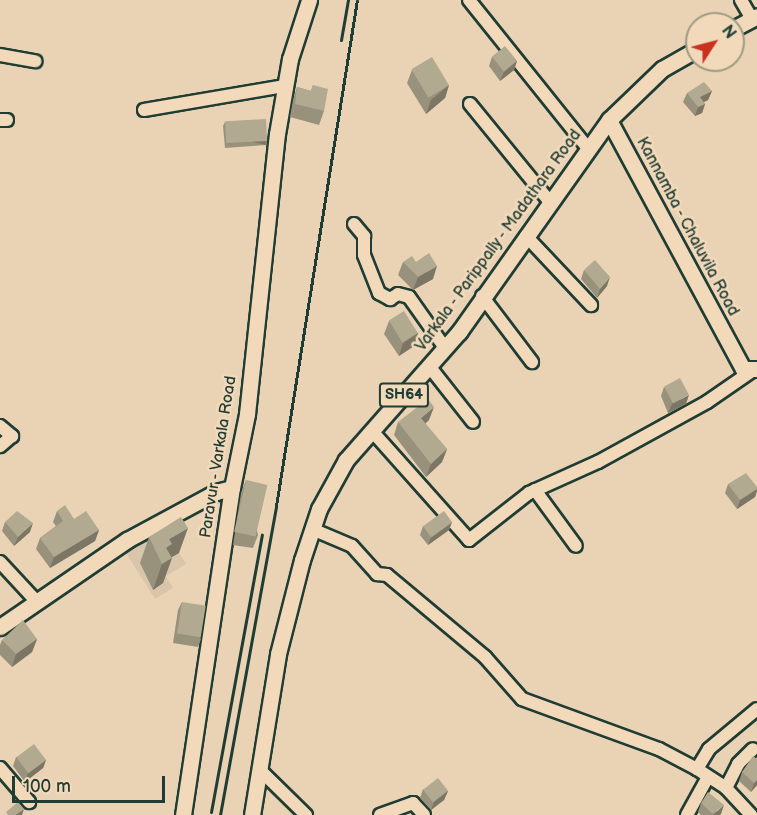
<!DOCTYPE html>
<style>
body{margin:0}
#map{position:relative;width:757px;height:815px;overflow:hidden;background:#ead3b5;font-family:"Balsamiq Sans",sans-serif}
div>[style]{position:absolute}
.built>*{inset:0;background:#d9c6aa}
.roads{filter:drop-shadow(2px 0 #1f3d34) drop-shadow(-2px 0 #1f3d34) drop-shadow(0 2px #1f3d34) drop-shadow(0 -2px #1f3d34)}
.minor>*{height:12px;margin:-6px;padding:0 6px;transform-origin:6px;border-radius:6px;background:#f2d9ba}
.major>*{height:15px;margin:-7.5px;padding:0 7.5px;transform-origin:7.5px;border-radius:7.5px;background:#f2d9ba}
.rail>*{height:3px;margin:-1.5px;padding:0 1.5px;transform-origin:1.5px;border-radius:1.5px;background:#1f3d34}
.wall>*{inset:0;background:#98917c}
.shaded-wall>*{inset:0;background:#7c7665;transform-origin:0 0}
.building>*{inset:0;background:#b1a990;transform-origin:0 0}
span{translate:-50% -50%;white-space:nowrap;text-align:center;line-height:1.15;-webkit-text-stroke:5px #f2d9ba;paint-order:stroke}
.shield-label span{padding:2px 4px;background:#f2d9ba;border:2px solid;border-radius:4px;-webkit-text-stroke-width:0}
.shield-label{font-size:15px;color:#1f3d34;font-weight:700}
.street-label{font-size:16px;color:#1f3d34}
.north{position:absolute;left:685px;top:12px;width:60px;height:60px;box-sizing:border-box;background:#f2d9ba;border:2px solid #9e9b84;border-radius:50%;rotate:54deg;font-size:16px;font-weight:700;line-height:24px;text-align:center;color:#1f3d34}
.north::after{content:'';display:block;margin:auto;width:21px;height:27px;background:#c8321e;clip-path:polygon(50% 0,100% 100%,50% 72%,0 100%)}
.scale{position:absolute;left:12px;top:776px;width:153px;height:27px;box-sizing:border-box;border:3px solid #1f3d34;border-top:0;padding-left:8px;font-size:18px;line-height:21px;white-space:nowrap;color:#1f3d34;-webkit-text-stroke:4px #f2d9ba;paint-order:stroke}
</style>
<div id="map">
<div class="built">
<i style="clip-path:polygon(164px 529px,186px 564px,166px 576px,173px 588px,155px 599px,126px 553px)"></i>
</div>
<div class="roads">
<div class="minor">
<i style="left:469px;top:0;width:192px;rotate:51.3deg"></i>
<i style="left:741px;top:0;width:22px;rotate:60deg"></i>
<i style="left:0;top:55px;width:36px;rotate:10deg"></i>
<i style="left:470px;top:104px;width:125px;rotate:50.8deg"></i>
<i style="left:144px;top:110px;width:143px;rotate:-9.7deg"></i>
<i style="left:0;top:120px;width:7px"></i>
<i style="left:354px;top:224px;width:16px;rotate:50deg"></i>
<i style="left:364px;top:236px;width:19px;rotate:90deg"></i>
<i style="left:364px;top:255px;width:41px;rotate:68.5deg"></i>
<i style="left:379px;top:293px;width:13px;rotate:29deg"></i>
<i style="left:390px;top:299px;width:9px;rotate:-32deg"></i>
<i style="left:398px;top:294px;width:11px;rotate:15deg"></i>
<i style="left:409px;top:297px;width:62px;rotate:54.8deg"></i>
<i style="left:526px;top:236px;width:95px;rotate:46.7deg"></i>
<i style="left:482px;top:296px;width:83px;rotate:52.9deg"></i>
<i style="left:429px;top:366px;width:71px;rotate:51.8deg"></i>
<i style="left:0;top:426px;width:16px;rotate:40deg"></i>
<i style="left:12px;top:436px;width:16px;rotate:140deg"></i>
<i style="left:372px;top:431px;width:146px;rotate:48.3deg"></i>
<i style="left:469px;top:540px;width:76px;rotate:-38.1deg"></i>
<i style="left:529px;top:493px;width:76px;rotate:-24.2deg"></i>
<i style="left:598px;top:462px;width:124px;rotate:-28.8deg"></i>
<i style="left:707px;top:402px;width:55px;rotate:-34.6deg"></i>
<i style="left:535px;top:490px;width:69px;rotate:53.8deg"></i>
<i style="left:312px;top:529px;width:43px;rotate:23deg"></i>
<i style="left:352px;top:546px;width:38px;rotate:48deg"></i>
<i style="left:377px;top:574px;width:10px;rotate:6deg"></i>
<i style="left:387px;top:575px;width:128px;rotate:39.9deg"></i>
<i style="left:485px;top:657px;width:56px;rotate:48.6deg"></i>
<i style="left:522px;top:699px;width:146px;rotate:20.1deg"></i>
<i style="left:659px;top:749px;width:43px;rotate:27.8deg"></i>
<i style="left:697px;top:769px;width:35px;rotate:33deg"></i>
<i style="left:726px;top:788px;width:37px;rotate:47deg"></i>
<i style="left:0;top:562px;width:54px;rotate:47.2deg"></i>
<i style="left:0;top:768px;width:45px;rotate:49.5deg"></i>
<i style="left:259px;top:769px;width:66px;rotate:44.4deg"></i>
<i style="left:697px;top:769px;width:23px;rotate:-59deg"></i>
<i style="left:709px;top:749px;width:62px;rotate:-39.8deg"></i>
<i style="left:726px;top:788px;width:27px;rotate:-63deg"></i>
<i style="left:738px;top:764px;width:21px;rotate:-45deg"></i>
<i style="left:380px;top:815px;width:35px;rotate:-20deg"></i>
<i style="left:413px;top:803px;width:16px;rotate:47deg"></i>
<i style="left:687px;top:815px;width:43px;rotate:-61.1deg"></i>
</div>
<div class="major">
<i style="left:733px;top:29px;width:27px;rotate:-28deg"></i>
<i style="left:609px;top:120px;width:283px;rotate:61.7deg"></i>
<i style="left:743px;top:369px;width:14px"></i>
<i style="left:0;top:627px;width:154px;rotate:-34.4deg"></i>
<i style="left:127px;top:540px;width:101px;rotate:-28.3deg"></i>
<i style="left:216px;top:492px;width:16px;rotate:-14deg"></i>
<i style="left:183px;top:815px;width:331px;rotate:-81.5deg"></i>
<i style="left:232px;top:488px;width:76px;rotate:-78.5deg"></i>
<i style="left:247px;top:414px;width:282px;rotate:-83.9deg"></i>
<i style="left:277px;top:134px;width:76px;rotate:-80.2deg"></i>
<i style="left:290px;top:59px;width:62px;rotate:-72.1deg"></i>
<i style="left:252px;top:815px;width:163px;rotate:-80.8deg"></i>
<i style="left:278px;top:654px;width:97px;rotate:-75.7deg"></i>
<i style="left:302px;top:560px;width:54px;rotate:-71.6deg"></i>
<i style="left:319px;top:509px;width:56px;rotate:-61.1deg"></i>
<i style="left:346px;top:460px;width:171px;rotate:-48.6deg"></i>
<i style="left:459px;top:332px;width:260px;rotate:-54.7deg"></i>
<i style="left:609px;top:120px;width:74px;rotate:-43.9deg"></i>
<i style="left:662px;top:69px;width:40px;rotate:-29.7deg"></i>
</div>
</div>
<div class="rail">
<i style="left:341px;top:40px;width:41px;rotate:-80.1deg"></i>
<i style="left:211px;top:812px;width:282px;rotate:-79.6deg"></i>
<i style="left:220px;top:815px;width:314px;rotate:-79.7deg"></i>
<i style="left:276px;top:506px;width:512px;rotate:-80.91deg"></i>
</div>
<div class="wall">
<i style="clip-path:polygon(492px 57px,517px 61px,514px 70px,500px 81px,489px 66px)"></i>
<i style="clip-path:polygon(412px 70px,449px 85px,445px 98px,426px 114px,407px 83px)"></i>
<i style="clip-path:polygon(313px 85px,324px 111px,319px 125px,290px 117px,293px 100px,297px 87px,311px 91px)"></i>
<i style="clip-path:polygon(712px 91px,708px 100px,704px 102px,705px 104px,702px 113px,695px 116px,683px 102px,687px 93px)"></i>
<i style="clip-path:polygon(225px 122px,267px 141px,266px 145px,225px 148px,223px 126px)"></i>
<i style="clip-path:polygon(403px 262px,416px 262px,433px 279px,413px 290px,398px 275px)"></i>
<i style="clip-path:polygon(584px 270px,607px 286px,597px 298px,581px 279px)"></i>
<i style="clip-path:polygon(389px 321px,418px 333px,414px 346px,399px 356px,384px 334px)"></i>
<i style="clip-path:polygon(664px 387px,686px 404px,668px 413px,661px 396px)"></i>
<i style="clip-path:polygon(429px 420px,425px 424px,447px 449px,442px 462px,426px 477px,394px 435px,398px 422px)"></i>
<i style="clip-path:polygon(246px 480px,258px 535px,253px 548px,233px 545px,241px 493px)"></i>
<i style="clip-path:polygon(728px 484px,757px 487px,757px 492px,755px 497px,737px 509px,725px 493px)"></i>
<i style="clip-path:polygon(57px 511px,99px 530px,95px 541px,50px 568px,36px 549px,40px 538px,56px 526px,53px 522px)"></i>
<i style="clip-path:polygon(5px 522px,30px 532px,14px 546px,2px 531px)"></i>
<i style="clip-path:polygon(452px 522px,449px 530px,428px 545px,420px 535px,423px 526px)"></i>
<i style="clip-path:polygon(149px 537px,179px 553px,172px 557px,163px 583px,153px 590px,140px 563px)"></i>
<i style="clip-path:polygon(182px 602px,201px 639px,198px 647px,173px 643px,178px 610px)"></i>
<i style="clip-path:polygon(37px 639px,32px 652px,12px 667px,0 655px,0 645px,2px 640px)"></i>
<i style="clip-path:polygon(16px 757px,46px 760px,43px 768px,25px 782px,13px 766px)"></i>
<i style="clip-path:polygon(757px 759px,757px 785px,751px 792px,739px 781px,742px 772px)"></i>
<i style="clip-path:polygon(423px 789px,448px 791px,444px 800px,431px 810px,420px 798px)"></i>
<i style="clip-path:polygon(701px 803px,721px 814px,719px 815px,701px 815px,698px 812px)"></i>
</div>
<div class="shaded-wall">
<i style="clip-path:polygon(517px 61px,514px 70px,500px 81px,504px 72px)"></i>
<i style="clip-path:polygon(449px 85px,445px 98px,426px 114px,431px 100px)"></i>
<i style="clip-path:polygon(712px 91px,708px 100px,697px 105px,700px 97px)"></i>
<i style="clip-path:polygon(705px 104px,702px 113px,695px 116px,698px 107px)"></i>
<i style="left:267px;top:141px;width:4px;height:41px;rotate:104deg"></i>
<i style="clip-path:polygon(437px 266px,433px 279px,413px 290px,418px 277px)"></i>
<i style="clip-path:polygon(610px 277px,607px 286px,597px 298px,600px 289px)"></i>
<i style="clip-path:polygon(418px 333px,414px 346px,399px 356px,403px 343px)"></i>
<i style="clip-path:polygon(689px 395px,686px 404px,668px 413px,672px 404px)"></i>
<i style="clip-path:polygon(434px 407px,429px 420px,416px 431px,421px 418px)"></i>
<i style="clip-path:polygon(447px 449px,442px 462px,426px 477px,431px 464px)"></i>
<i style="clip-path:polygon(757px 489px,755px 497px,737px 509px,740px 500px)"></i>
<i style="clip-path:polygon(452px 522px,449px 530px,428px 545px,431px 537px)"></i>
<i style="clip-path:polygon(33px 523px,30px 532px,14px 546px,18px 537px)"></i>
<i style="clip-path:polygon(188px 528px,179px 553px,166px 560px,172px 558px,163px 583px,153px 590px,162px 564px,169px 539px)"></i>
<i style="clip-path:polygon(99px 530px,95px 541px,50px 568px,54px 557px)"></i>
<i style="clip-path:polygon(37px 639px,32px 652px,12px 667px,16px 654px)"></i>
<i style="clip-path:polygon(46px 760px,43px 768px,25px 782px,28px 773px)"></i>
<i style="clip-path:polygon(757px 780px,757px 785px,751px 792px,754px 783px)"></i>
<i style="clip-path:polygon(448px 791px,444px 800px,431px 810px,434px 802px)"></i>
<i style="clip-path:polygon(724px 805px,721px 814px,719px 815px,713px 815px)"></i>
<i style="clip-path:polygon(24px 809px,22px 815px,15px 815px)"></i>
</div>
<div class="building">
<i style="left:505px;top:46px;width:19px;height:17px;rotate:51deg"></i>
<i style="left:432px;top:57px;width:33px;height:24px;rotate:59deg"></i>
<i style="clip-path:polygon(704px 82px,712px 91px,700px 97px,705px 104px,698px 107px,687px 93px)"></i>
<i style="clip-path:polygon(313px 85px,328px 89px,324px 111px,295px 104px,297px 87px,311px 91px)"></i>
<i style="left:266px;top:119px;width:22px;height:41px;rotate:87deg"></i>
<i style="clip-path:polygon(429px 253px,437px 266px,418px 277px,403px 262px,412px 256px,416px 262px)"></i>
<i style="clip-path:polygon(595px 260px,610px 277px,600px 289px,584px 270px)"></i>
<i style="left:404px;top:311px;width:26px;height:18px;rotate:58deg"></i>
<i style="left:680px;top:378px;width:19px;height:18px;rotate:62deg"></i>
<i style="clip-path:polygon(428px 399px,434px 407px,421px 418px,447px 449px,431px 464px,398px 422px)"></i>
<i style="clip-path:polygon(746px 473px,757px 487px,757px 489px,740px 500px,728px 484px)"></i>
<i style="left:246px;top:480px;width:22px;height:53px;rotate:13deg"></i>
<i style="clip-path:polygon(65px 505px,74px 519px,86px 511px,99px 530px,54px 557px,40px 538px,63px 521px,57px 511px)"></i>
<i style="clip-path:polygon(17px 511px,33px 523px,18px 537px,5px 522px)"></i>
<i style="left:444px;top:511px;width:14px;height:26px;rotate:54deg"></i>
<i style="clip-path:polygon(181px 517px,188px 528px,169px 539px,172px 544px,166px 548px,172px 558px,162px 564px,149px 537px)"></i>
<i style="left:182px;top:602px;width:24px;height:32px;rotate:9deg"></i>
<i style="clip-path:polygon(23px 620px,37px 639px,16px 654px,2px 640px)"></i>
<i style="left:34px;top:744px;width:20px;height:22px;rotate:53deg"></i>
<i style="clip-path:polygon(753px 756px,757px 759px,757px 780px,754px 783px,742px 772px)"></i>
<i style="left:438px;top:778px;width:16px;height:19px;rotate:52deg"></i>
<i style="clip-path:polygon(708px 792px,724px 805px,713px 814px,701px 803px)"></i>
<i style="clip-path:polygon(18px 802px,24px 809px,15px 815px,8px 815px,6px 812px)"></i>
</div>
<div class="shield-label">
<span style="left:404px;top:395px">SH64</span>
</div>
<div class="street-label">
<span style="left:687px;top:227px;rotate:62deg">Kannamba - Chaluvila Road</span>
<span style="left:499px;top:241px;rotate:-54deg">Varkala - Parippally - Madathara Road</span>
<span style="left:219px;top:457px;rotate:-81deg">Paravur - Varkala Road</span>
</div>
<div class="north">N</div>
<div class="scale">100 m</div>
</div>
